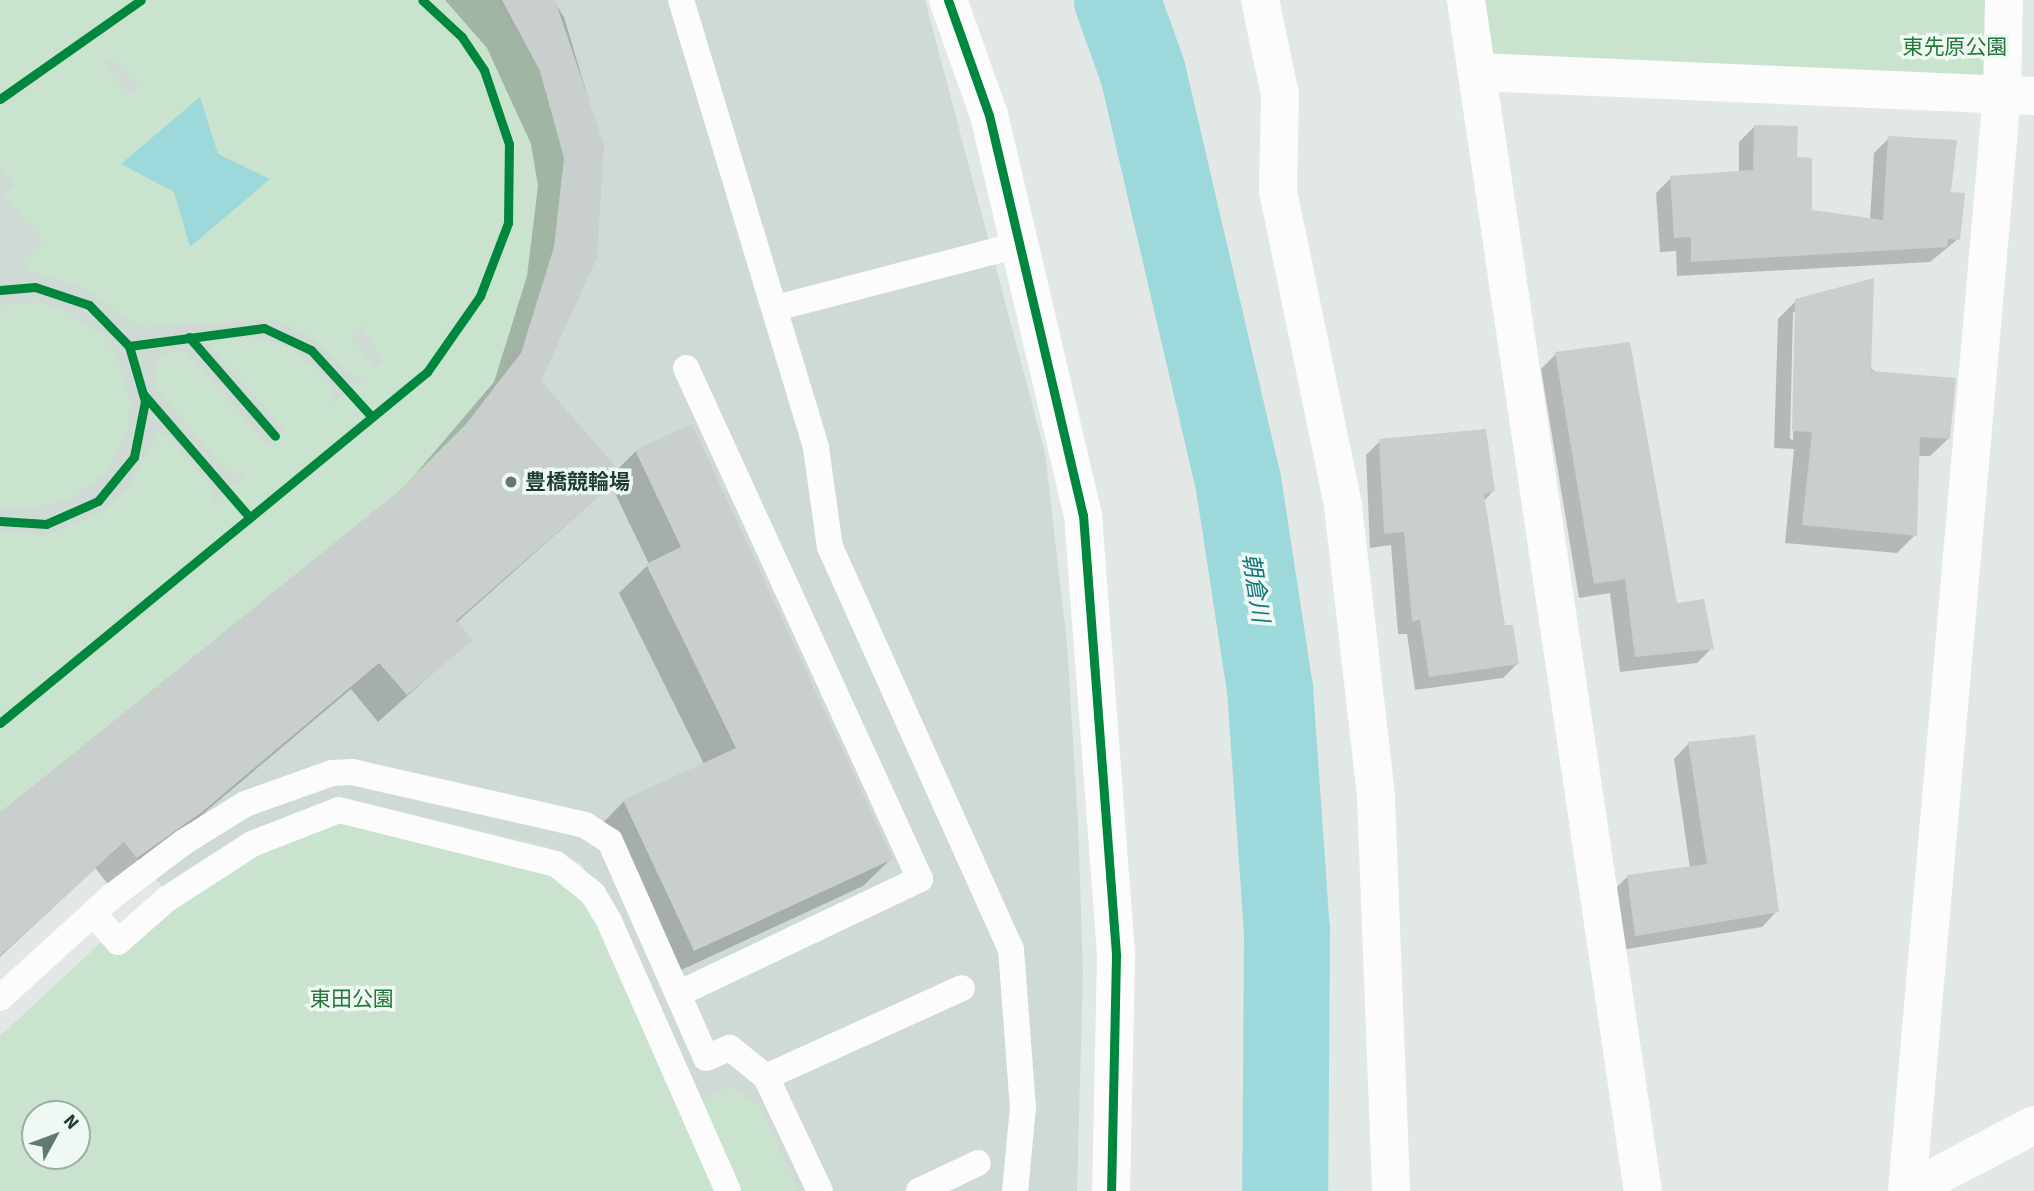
<!DOCTYPE html>
<meta charset="utf-8">
<style>
body{margin:0}
#map{position:relative;width:2034px;height:1191px;overflow:hidden;background:#e2e8e5;font-family:"Source Sans 3","Noto Sans JP",sans-serif}
div>[style]{position:absolute}
.built>*{inset:0;background:#cfdad4}
.green>*{inset:0;background:#c9e3ce}
.water>*{inset:0;background:#9dd9db}
.shadow>*{inset:0;background:#0003}
.river>*{height:86px;margin:-43px;padding:0 43px;transform-origin:43px;border-radius:43px;background:#9dd9db}
.building>*{inset:0;background:#c8cfcc}
.service>*{height:26px;margin:-13px;padding:0 13px;transform-origin:13px;border-radius:13px;background:#fbfcfb}
.minor>*{height:38px;margin:-19px;padding:0 19px;transform-origin:19px;border-radius:19px;background:#fbfcfb}
.cycleway>*{height:9px;margin:-4.5px;padding:0 4.5px;transform-origin:4.5px;border-radius:4.5px;background:#00873e}
.dots>*{width:19px;height:19px;translate:-50% -50%;box-sizing:border-box;border:4px solid #eff8f2;border-radius:50%}
span{translate:-50% -50%;white-space:nowrap;text-align:center;line-height:1.15;-webkit-text-stroke:7px #eff8f2;paint-order:stroke}
.park-label{font-size:21px;color:#25773c}
.poi-label{font-size:21px;color:#1e3d31;font-weight:700}
.left{translate:0 -50%;text-align:left}
.water-label{font-size:23px;color:#13777e;font-style:italic}
.north{position:absolute;left:21px;top:1100px;width:70px;height:70px;box-sizing:border-box;background:#eff8f2;border:2px solid #9bada5;border-radius:50%;rotate:49deg;font-size:19px;font-weight:700;line-height:28px;text-align:center;color:#1e3d31}
.north::after{content:'';display:block;margin:auto;width:24px;height:32px;background:#637970;clip-path:polygon(50% 0,100% 100%,50% 72%,0 100%)}
</style>
<div id="map">
<div class="built">
<i style="clip-path:polygon(0 0,925px 0,1045px 453px,1067px 643px,1078px 824px,1083px 972px,1077px 1191px,799px 1191px,758px 1105px,700px 1101px,582px 865px,542px 845px,341px 798px,248px 831px,162px 886px,124px 843px,0 956px)"></i>
</div>
<div class="green">
<i style="clip-path:polygon(evenodd,0 0,497px 0,540px 71px,564px 158px,554px 247px,527px 333px,466px 424px,400px 490px,0 813px,0 533px,47px 535px,105px 511px,127px 489px,158px 434px,168px 435px,213px 489px,213px 503px,246px 475px,228px 472px,157px 389px,154px 368px,162px 354px,185px 351px,268px 446px,285px 430px,206px 342px,257px 337px,292px 348px,330px 382px,332px 404px,364px 378px,350px 374px,308px 334px,275px 319px,141px 327px,85px 289px,31px 270px,23px 260px,44px 241px,4px 195px,16px 184px,0 166px,0 0,110px 58px,140px 87px,130px 96px,103px 64px,110px 58px,0 0,362px 325px,383px 361px,376px 368px,349px 336px,362px 325px)"></i>
<i style="clip-path:polygon(1466px 0,2004px 0,2002px 95px,1478px 72px)"></i>
<i style="clip-path:polygon(34px 302px,58px 307px,101px 334px,116px 353px,130px 401px,128px 427px,107px 472px,67px 501px,18px 509px,0 506px,0 306px)"></i>
<i style="clip-path:polygon(evenodd,341px 798px,542px 845px,597px 879px,701px 1101px,730px 1086px,758px 1105px,799px 1191px,0 1191px,0 1036px,162px 886px,248px 831px,341px 798px,35px 1114px,77px 1114px,77px 1156px,35px 1156px,35px 1114px)"></i>
</div>
<div class="water">
<i style="clip-path:polygon(200px 97px,218px 154px,270px 179px,190px 247px,174px 192px,121px 164px)"></i>
</div>
<div class="shadow">
<i style="clip-path:polygon(445px 0,553px 0,564px 17px,602px 145px,539px 381px,617px 470px,636px 451px,891px 859px,863px 886px,666px 977px,597px 829px,624px 801px,704px 764px,619px 593px,649px 564px,611px 485px,456px 623px,470px 640px,378px 722px,351px 689px,172px 840px,108px 884px,95px 868px,0 957px,0 813px,401px 491px,494px 382px,527px 276px,538px 186px,531px 144px,487px 48px)"></i>
<i style="clip-path:polygon(1754px 127px,1795px 159px,1810px 212px,1870px 220px,1874px 153px,1889px 138px,1949px 193px,1958px 239px,1930px 262px,1677px 276px,1676px 251px,1660px 252px,1656px 193px,1671px 178px,1739px 173px,1739px 142px)"></i>
<i style="clip-path:polygon(evenodd,1796px 301px,1949px 438px,1930px 456px,1918px 456px,1915px 535px,1897px 553px,1785px 543px,1794px 449px,1774px 448px,1778px 319px,1796px 301px,1793px 312px,1797px 312px,1793px 440px,1790px 439px,1793px 312px)"></i>
<i style="clip-path:polygon(1556px 354px,1676px 605px,1712px 648px,1697px 663px,1620px 672px,1610px 593px,1579px 598px,1541px 369px)"></i>
<i style="clip-path:polygon(1380px 441px,1493px 491px,1484px 501px,1503px 627px,1517px 664px,1503px 678px,1415px 690px,1407px 634px,1398px 634px,1391px 545px,1370px 548px,1366px 455px)"></i>
<i style="clip-path:polygon(1689px 743px,1777px 911px,1762px 927px,1621px 950px,1612px 892px,1627px 877px,1690px 868px,1674px 759px)"></i>
</div>
<div class="river">
<i style="left:1117px;top:0;width:77px;rotate:70.4deg"></i>
<i style="left:1143px;top:73px;width:418px;rotate:76.9deg"></i>
<i style="left:1238px;top:480px;width:211px;rotate:81.3deg"></i>
<i style="left:1270px;top:689px;width:243px;rotate:86deg"></i>
<i style="left:1287px;top:931px;width:260px;rotate:90.4deg"></i>
</div>
<div class="building">
<i style="clip-path:polygon(502px 0,555px 0,604px 145px,597px 257px,541px 381px,623px 475px,456px 621px,473px 640px,407px 695px,379px 663px,202px 812px,137px 858px,124px 842px,0 956px,0 813px,400px 490px,466px 424px,521px 353px,554px 247px,564px 158px,540px 71px)"></i>
<i style="clip-path:polygon(1754px 125px,1798px 126px,1797px 157px,1812px 158px,1812px 210px,1883px 220px,1888px 136px,1957px 140px,1951px 192px,1965px 193px,1960px 240px,1948px 239px,1947px 247px,1691px 262px,1691px 237px,1674px 238px,1670px 176px,1753px 170px)"></i>
<i style="clip-path:polygon(1874px 278px,1871px 371px,1956px 378px,1950px 439px,1920px 437px,1917px 536px,1802px 525px,1812px 432px,1792px 431px,1795px 299px)"></i>
<i style="clip-path:polygon(1630px 342px,1677px 603px,1704px 599px,1714px 649px,1635px 657px,1625px 579px,1594px 584px,1555px 352px)"></i>
<i style="clip-path:polygon(692px 424px,893px 859px,694px 951px,623px 800px,736px 748px,646px 564px,681px 547px,635px 450px)"></i>
<i style="clip-path:polygon(1486px 429px,1495px 491px,1484px 494px,1505px 625px,1513px 625px,1519px 664px,1429px 677px,1420px 620px,1412px 621px,1404px 532px,1384px 534px,1379px 439px)"></i>
<i style="clip-path:polygon(1755px 735px,1779px 912px,1635px 936px,1627px 875px,1707px 864px,1688px 742px)"></i>
</div>
<div class="service">
<i style="left:681px;top:0;width:468px;rotate:73.2deg"></i>
<i style="left:816px;top:448px;width:100px;rotate:82deg"></i>
<i style="left:830px;top:547px;width:441px;rotate:65.8deg"></i>
<i style="left:1011px;top:949px;width:158px;rotate:85.7deg"></i>
<i style="left:1023px;top:1107px;width:84px;rotate:95.4deg"></i>
<i style="left:776px;top:308px;width:254px;rotate:-14.6deg"></i>
<i style="left:93px;top:913px;width:38px;rotate:49deg"></i>
<i style="left:118px;top:942px;width:65px;rotate:-41.3deg"></i>
<i style="left:167px;top:899px;width:101px;rotate:-32.9deg"></i>
<i style="left:252px;top:844px;width:93px;rotate:-21.3deg"></i>
<i style="left:339px;top:810px;width:224px;rotate:14deg"></i>
<i style="left:556px;top:864px;width:48px;rotate:39deg"></i>
<i style="left:593px;top:894px;width:31px;rotate:59deg"></i>
<i style="left:609px;top:921px;width:295px;rotate:66.2deg"></i>
<i style="left:678px;top:994px;width:268px;rotate:-25.4deg"></i>
<i style="left:920px;top:879px;width:562px;rotate:-114.6deg"></i>
<i style="left:0;top:998px;width:150px;rotate:-42.3deg"></i>
<i style="left:111px;top:897px;width:91px;rotate:-37deg"></i>
<i style="left:184px;top:842px;width:72px;rotate:-31.9deg"></i>
<i style="left:245px;top:804px;width:92px;rotate:-19.6deg"></i>
<i style="left:332px;top:773px;width:20px;rotate:-3deg"></i>
<i style="left:352px;top:772px;width:239px;rotate:12.8deg"></i>
<i style="left:585px;top:825px;width:30px;rotate:33deg"></i>
<i style="left:610px;top:841px;width:237px;rotate:66.1deg"></i>
<i style="left:706px;top:1058px;width:26px;rotate:-23deg"></i>
<i style="left:730px;top:1048px;width:46px;rotate:38.9deg"></i>
<i style="left:766px;top:1077px;width:215px;rotate:-24.4deg"></i>
<i style="left:766px;top:1077px;width:126px;rotate:64.7deg"></i>
<i style="left:919px;top:1191px;width:65px;rotate:-25.4deg"></i>
</div>
<div class="minor">
<i style="left:948px;top:0;width:122px;rotate:70.4deg"></i>
<i style="left:989px;top:115px;width:411px;rotate:76.8deg"></i>
<i style="left:1083px;top:515px;width:442px;rotate:85.7deg"></i>
<i style="left:1116px;top:956px;width:235px;rotate:91.2deg"></i>
<i style="left:1260px;top:0;width:97px;rotate:78.1deg"></i>
<i style="left:1280px;top:95px;width:96px;rotate:91.2deg"></i>
<i style="left:1278px;top:191px;width:322px;rotate:78.3deg"></i>
<i style="left:1343px;top:506px;width:293px;rotate:83.5deg"></i>
<i style="left:1376px;top:797px;width:394px;rotate:87.8deg"></i>
<i style="left:1466px;top:0;width:1204px;rotate:81.55deg"></i>
<i style="left:1478px;top:72px;width:557px;rotate:2.47deg"></i>
<i style="left:1907px;top:1191px;width:1100px;rotate:-85.05deg"></i>
<i style="left:2002px;top:95px;width:95px;rotate:-88.8deg"></i>
<i style="left:1908px;top:1191px;width:142px;rotate:-27.6deg"></i>
</div>
<div class="cycleway">
<i style="left:948px;top:0;width:122px;rotate:70.4deg"></i>
<i style="left:989px;top:115px;width:411px;rotate:76.8deg"></i>
<i style="left:1083px;top:515px;width:442px;rotate:85.7deg"></i>
<i style="left:1116px;top:956px;width:235px;rotate:91.2deg"></i>
<i style="left:0;top:99px;width:172px;rotate:-35.1deg"></i>
<i style="left:0;top:290px;width:35px;rotate:-5deg"></i>
<i style="left:35px;top:287px;width:57px;rotate:18.4deg"></i>
<i style="left:89px;top:305px;width:57px;rotate:45.7deg"></i>
<i style="left:129px;top:346px;width:57px;rotate:73.8deg"></i>
<i style="left:145px;top:401px;width:57px;rotate:101.1deg"></i>
<i style="left:134px;top:457px;width:57px;rotate:129.3deg"></i>
<i style="left:98px;top:501px;width:57px;rotate:156.1deg"></i>
<i style="left:46px;top:524px;width:46px;rotate:-176.3deg"></i>
<i style="left:189px;top:337px;width:131px;rotate:49deg"></i>
<i style="left:129px;top:346px;width:136px;rotate:-7.6deg"></i>
<i style="left:264px;top:328px;width:52px;rotate:25.1deg"></i>
<i style="left:311px;top:350px;width:89px;rotate:47.7deg"></i>
<i style="left:144px;top:395px;width:162px;rotate:49.2deg"></i>
<i style="left:0;top:723px;width:553px;rotate:-39.42deg"></i>
<i style="left:427px;top:372px;width:93px;rotate:-55.1deg"></i>
<i style="left:480px;top:296px;width:78px;rotate:-69deg"></i>
<i style="left:508px;top:223px;width:79px;rotate:-89.3deg"></i>
<i style="left:509px;top:144px;width:78px;rotate:-108.7deg"></i>
<i style="left:484px;top:70px;width:40px;rotate:-124deg"></i>
<i style="left:462px;top:37px;width:54px;rotate:-137.2deg"></i>
</div>
<div class="dots">
<i style="left:511px;top:482px;background:#637970"></i>
</div>
<div class="park-label">
<span style="left:1955px;top:47px">東先原公園</span>
<span style="left:352px;top:999px">東田公園</span>
</div>
<div class="poi-label">
<span class="left" style="left:525px;top:482px">豊橋競輪場</span>
</div>
<div class="water-label">
<span style="left:1255px;top:588px;rotate:81deg">朝倉川</span>
</div>
<div class="north">N</div>
</div>
